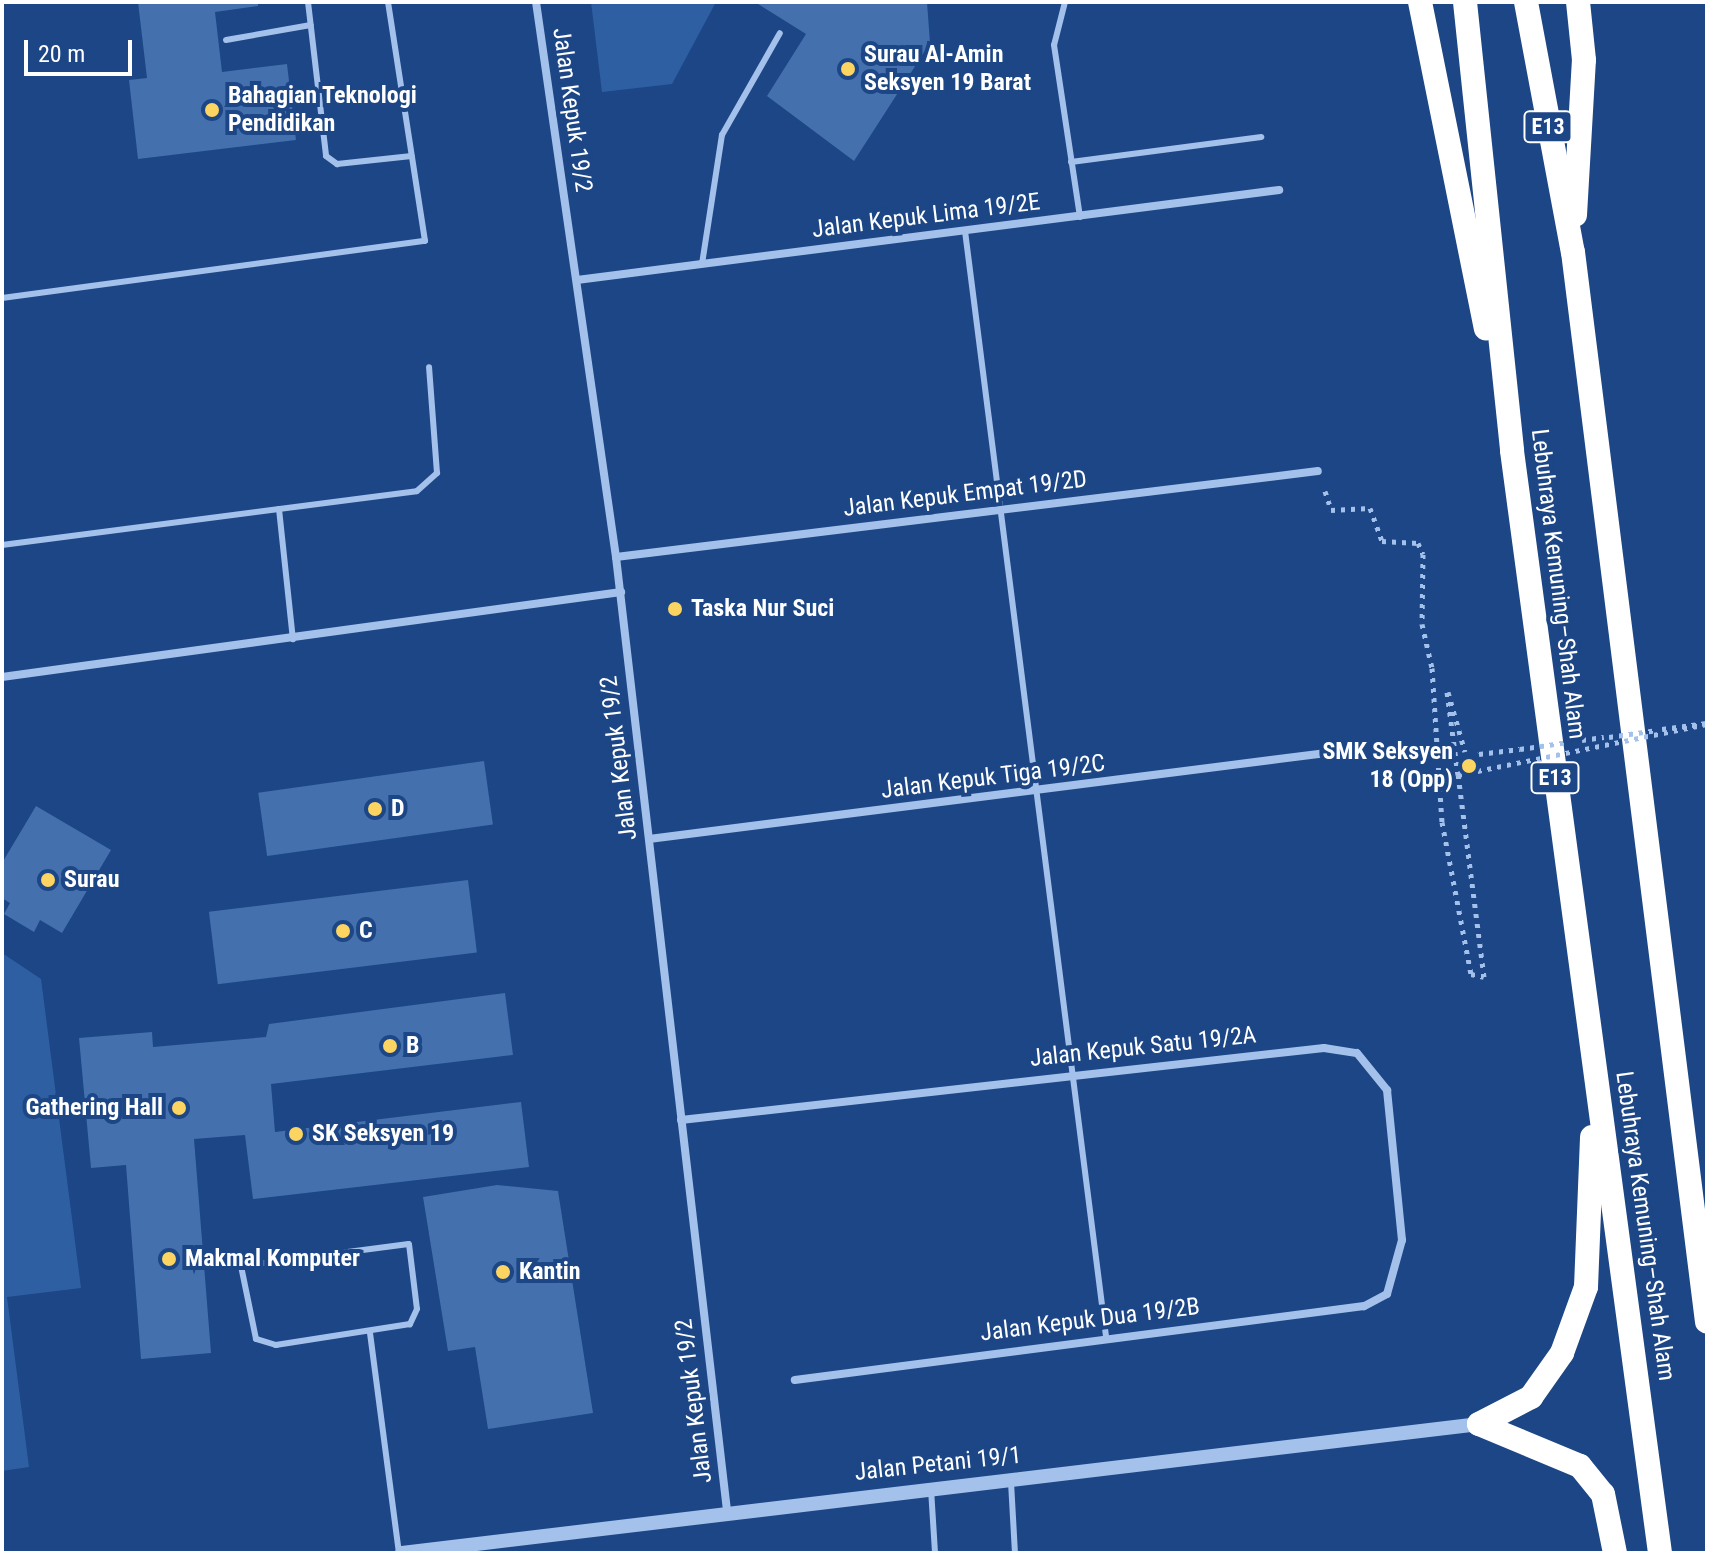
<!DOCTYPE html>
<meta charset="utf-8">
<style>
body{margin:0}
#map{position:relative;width:1709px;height:1555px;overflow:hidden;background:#1c4685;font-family:"Roboto Condensed",sans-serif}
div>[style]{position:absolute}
.green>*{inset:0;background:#2f5fa3}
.building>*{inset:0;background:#4470ae;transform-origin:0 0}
.path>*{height:5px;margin-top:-2.5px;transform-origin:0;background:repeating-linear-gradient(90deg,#a3c1eb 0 4px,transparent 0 10px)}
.service>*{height:6px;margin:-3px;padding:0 3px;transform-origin:3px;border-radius:3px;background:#a3c1eb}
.minor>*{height:8px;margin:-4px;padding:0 4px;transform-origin:4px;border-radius:4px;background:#a3c1eb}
.tertiary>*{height:14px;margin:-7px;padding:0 7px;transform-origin:7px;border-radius:7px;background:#a3c1eb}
.motorway>*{height:24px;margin:-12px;padding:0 12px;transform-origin:12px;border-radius:12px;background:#fff}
.path-bridge>*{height:5px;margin-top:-2.5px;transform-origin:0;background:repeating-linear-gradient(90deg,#a3c1eb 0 4px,transparent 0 10px)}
.dots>*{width:22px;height:22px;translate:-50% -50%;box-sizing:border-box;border:4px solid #1c4685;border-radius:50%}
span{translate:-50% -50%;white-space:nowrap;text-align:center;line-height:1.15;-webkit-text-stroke:8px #1c4685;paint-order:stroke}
.shield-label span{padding:2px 6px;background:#1c4685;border:2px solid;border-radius:6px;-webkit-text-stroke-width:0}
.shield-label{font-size:22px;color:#fff;font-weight:700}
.poi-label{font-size:24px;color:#fff;font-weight:700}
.left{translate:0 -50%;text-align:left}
.right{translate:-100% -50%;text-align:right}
.street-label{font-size:24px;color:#fff}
.frame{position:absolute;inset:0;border:4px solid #fff;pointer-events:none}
.scale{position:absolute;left:24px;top:40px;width:108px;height:36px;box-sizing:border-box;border:4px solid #fff;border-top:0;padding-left:10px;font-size:24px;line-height:28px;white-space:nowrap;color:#fff;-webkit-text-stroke:6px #1c4685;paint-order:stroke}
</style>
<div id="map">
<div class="green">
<i style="clip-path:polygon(591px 2px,716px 2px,672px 84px,602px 92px)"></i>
<i style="clip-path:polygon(2px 953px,41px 979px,81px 1288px,7px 1297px,29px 1467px,2px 1471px)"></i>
</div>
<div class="building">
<i style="clip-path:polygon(138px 2px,258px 2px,258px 6px,215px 12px,222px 72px,287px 64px,296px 140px,138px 159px,129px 80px,147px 78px)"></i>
<i style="clip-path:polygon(755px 2px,927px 2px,930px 43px,854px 161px,767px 96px,806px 34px)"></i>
<i style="left:484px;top:761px;width:64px;height:228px;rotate:82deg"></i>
<i style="clip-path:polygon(36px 806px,111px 850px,62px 933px,40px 920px,34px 932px,4px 914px,10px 903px,2px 898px,2px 863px)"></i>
<i style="left:468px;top:880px;width:73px;height:261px;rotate:83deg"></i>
<i style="clip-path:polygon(505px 993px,513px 1055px,271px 1084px,275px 1132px,521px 1102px,529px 1167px,253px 1199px,245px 1135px,194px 1139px,211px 1353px,141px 1359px,126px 1165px,91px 1168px,79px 1038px,152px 1032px,153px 1047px,266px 1037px,269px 1024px)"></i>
<i style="clip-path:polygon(497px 1185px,558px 1191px,593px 1413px,488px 1429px,475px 1347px,448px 1351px,423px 1197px)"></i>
</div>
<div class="path">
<i style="left:1325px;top:491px;width:20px;rotate:72deg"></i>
<i style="left:1331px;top:510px;width:39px;rotate:-3deg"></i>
<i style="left:1370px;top:508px;width:35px;rotate:70deg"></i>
<i style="left:1382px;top:541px;width:36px;rotate:3deg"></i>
<i style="left:1418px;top:543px;width:12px;rotate:66deg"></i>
<i style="left:1423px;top:554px;width:70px;rotate:90.8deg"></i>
<i style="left:1422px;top:624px;width:45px;rotate:77.2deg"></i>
<i style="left:1432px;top:668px;width:154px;rotate:86.3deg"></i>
<i style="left:1442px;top:822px;width:155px;rotate:79.2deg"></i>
<i style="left:1471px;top:974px;width:13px;rotate:13deg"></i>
<i style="left:1484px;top:977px;width:204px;rotate:-97.3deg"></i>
<i style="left:1458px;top:775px;width:30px;rotate:-45deg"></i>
<i style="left:1479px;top:754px;width:41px;rotate:-7deg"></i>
<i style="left:1447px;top:692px;width:84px;rotate:82.5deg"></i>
<i style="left:1448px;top:692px;width:62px;rotate:74.2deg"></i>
<i style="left:1662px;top:729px;width:45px;rotate:-7.6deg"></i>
<i style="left:1582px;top:740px;width:22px;rotate:-8deg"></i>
</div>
<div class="service">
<i style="left:308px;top:2px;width:155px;rotate:83.3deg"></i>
<i style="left:326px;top:156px;width:14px;rotate:36deg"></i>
<i style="left:337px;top:164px;width:75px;rotate:-6.1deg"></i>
<i style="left:1065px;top:2px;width:44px;rotate:104.3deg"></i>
<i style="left:1054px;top:45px;width:174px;rotate:81.4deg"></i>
<i style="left:226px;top:40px;width:86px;rotate:-10deg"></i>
<i style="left:1071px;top:162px;width:192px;rotate:-7.5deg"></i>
<i style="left:965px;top:231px;width:1115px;rotate:82.73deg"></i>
<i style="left:702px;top:264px;width:131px;rotate:-81.2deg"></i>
<i style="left:722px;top:135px;width:117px;rotate:-60.4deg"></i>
<i style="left:2px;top:298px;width:427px;rotate:-7.7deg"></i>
<i style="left:425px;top:241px;width:242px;rotate:-98.8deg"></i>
<i style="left:279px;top:509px;width:131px;rotate:83.9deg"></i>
<i style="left:2px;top:545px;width:418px;rotate:-7.4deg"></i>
<i style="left:417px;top:491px;width:27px;rotate:-42deg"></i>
<i style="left:437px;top:473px;width:106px;rotate:-94.3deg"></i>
<i style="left:409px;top:1244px;width:65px;rotate:83deg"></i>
<i style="left:417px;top:1309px;width:17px;rotate:115deg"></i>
<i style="left:410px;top:1324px;width:136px;rotate:171.1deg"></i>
<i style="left:276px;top:1345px;width:21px;rotate:-163deg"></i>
<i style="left:256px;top:1339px;width:75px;rotate:-101.6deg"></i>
<i style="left:241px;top:1266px;width:169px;rotate:-7.5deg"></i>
<i style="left:370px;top:1333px;width:222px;rotate:82.5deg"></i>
<i style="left:1011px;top:1482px;width:71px;rotate:86.8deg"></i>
<i style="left:931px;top:1489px;width:64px;rotate:86.4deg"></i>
</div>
<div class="minor">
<i style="left:536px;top:2px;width:561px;rotate:81.8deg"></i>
<i style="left:616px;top:557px;width:960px;rotate:83.36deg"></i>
<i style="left:577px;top:280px;width:708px;rotate:-7.31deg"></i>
<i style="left:616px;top:557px;width:707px;rotate:-6.98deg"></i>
<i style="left:2px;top:677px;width:625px;rotate:-7.82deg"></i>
<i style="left:649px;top:839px;width:699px;rotate:-7.24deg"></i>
<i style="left:681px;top:1120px;width:647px;rotate:-6.39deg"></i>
<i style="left:1324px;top:1048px;width:33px;rotate:9deg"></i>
<i style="left:1357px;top:1053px;width:48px;rotate:51deg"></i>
<i style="left:1387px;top:1090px;width:151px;rotate:84.3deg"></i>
<i style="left:1402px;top:1240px;width:56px;rotate:105.5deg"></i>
<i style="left:1387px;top:1294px;width:26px;rotate:152deg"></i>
<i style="left:1364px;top:1306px;width:574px;rotate:172.59deg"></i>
</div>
<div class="tertiary">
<i style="left:402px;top:1553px;width:1085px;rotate:-6.83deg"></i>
</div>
<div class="motorway">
<i style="left:1420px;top:2px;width:333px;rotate:78.6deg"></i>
<i style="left:1465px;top:2px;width:451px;rotate:84deg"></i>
<i style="left:1512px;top:451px;width:1112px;rotate:82.35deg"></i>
<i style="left:1526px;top:2px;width:254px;rotate:79.4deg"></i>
<i style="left:1573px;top:252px;width:1078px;rotate:82.86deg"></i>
<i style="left:1575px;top:215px;width:155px;rotate:-86.7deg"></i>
<i style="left:1584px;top:60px;width:58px;rotate:-95.9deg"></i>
<i style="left:1479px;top:1424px;width:59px;rotate:-27.4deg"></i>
<i style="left:1531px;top:1397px;width:54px;rotate:-54.8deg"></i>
<i style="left:1562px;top:1353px;width:70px;rotate:-70deg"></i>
<i style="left:1586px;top:1287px;width:150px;rotate:-87.7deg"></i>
<i style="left:1479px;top:1424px;width:109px;rotate:22.6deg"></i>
<i style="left:1580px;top:1466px;width:36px;rotate:51deg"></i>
<i style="left:1603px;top:1494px;width:60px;rotate:78.5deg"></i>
</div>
<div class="path-bridge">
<i style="left:1609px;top:737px;width:49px;rotate:-8.3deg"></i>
<i style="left:1520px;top:749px;width:49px;rotate:-8.1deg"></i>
<i style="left:1458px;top:775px;width:254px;rotate:-11.6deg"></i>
</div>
<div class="dots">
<i style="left:848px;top:69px;background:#fbd461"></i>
<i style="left:212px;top:110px;background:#fbd461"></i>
<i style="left:675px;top:609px;background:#fbd461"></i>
<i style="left:1469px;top:766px;background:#fbd461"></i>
<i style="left:375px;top:809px;background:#fbd461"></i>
<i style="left:48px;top:880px;background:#fbd461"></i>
<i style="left:343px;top:931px;background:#fbd461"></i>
<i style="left:390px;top:1046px;background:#fbd461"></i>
<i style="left:179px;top:1108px;background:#fbd461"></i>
<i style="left:296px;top:1134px;background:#fbd461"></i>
<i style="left:169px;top:1259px;background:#fbd461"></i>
<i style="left:503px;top:1272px;background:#fbd461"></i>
</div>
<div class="shield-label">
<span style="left:1548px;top:127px">E13</span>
<span style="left:1555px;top:778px">E13</span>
</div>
<div class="poi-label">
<span class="left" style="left:864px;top:69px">Surau Al-Amin<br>Seksyen 19 Barat</span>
<span class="left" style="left:228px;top:110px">Bahagian Teknologi<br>Pendidikan</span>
<span class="left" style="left:691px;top:609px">Taska Nur Suci</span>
<span class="right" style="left:1453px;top:766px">SMK Seksyen<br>18 (Opp)</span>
<span class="left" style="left:391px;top:809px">D</span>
<span class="left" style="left:64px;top:880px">Surau</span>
<span class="left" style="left:359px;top:931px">C</span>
<span class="left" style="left:406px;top:1046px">B</span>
<span class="right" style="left:163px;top:1108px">Gathering Hall</span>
<span class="left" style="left:312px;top:1134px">SK Seksyen 19</span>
<span class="left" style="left:185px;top:1259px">Makmal Komputer</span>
<span class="left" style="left:519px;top:1272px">Kantin</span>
</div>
<div class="street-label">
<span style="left:572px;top:110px;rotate:82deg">Jalan Kepuk 19/2</span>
<span style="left:926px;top:216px;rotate:-7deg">Jalan Kepuk Lima 19/2E</span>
<span style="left:965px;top:494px;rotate:-7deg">Jalan Kepuk Empat 19/2D</span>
<span style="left:1558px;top:584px;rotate:83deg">Lebuhraya Kemuning–Shah Alam</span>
<span style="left:619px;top:758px;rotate:-97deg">Jalan Kepuk 19/2</span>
<span style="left:993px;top:777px;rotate:-7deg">Jalan Kepuk Tiga 19/2C</span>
<span style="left:1143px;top:1047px;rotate:-6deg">Jalan Kepuk Satu 19/2A</span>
<span style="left:1645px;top:1226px;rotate:82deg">Lebuhraya Kemuning–Shah Alam</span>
<span style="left:1090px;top:1320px;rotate:-7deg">Jalan Kepuk Dua 19/2B</span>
<span style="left:694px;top:1401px;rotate:-97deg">Jalan Kepuk 19/2</span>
<span style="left:938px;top:1464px;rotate:-6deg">Jalan Petani 19/1</span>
</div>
<div class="frame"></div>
<div class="scale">20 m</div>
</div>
